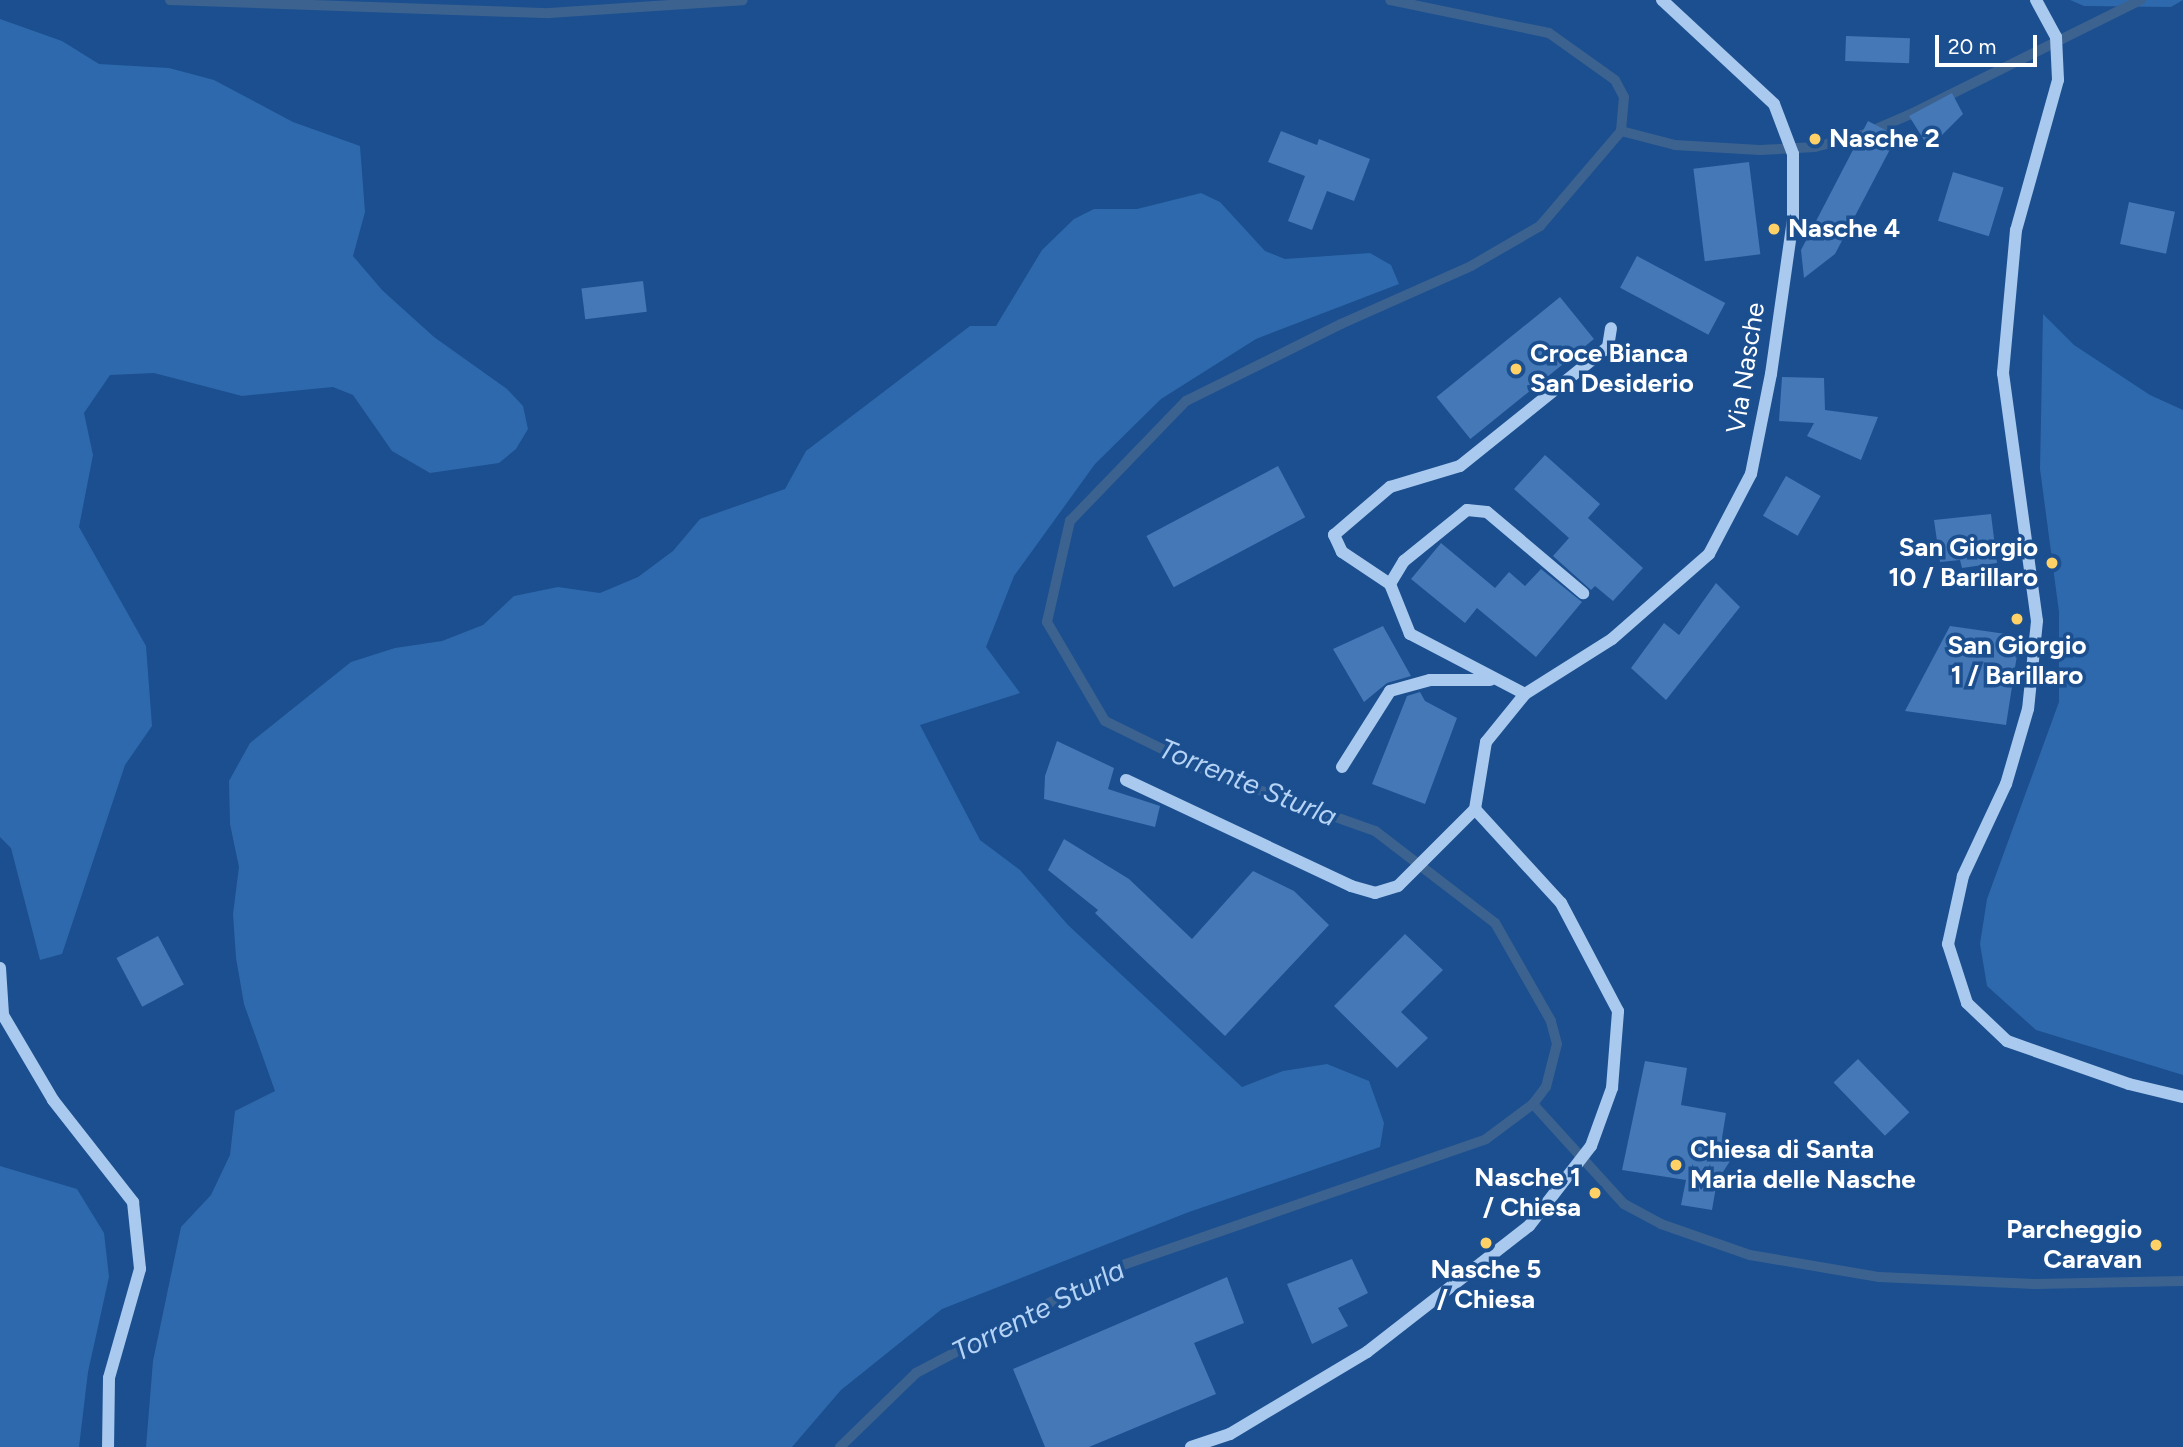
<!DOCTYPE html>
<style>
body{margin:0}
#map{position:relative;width:2183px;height:1447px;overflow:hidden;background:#1b4f8f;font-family:Figtree,sans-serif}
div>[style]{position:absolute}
.green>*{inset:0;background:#2e69ad}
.stream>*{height:10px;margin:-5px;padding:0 5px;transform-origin:5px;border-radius:5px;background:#3c6290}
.building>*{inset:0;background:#4478b7;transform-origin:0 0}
.minor>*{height:12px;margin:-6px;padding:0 6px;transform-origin:6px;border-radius:6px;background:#a9c9ee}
.dots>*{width:19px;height:19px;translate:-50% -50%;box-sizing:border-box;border:4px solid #1b4f8f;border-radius:50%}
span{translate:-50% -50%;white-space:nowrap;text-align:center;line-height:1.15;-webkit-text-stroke:7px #1b4f8f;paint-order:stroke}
.poi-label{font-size:26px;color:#fff;font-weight:700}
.left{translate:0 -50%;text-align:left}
.right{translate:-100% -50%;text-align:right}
.street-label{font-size:26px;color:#fff}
.water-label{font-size:28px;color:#b5d3f5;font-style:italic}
.scale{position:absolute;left:1935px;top:35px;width:102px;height:32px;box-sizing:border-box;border:4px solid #fff;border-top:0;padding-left:9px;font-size:21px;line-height:24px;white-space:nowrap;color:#fff;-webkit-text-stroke:5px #1b4f8f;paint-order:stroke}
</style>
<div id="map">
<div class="green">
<i style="clip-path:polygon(2070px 0,2183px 0,2171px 7px,2084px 6px)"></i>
<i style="clip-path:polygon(0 19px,62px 41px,99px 64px,169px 68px,214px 80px,293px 122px,360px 146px,365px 212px,353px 256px,382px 290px,434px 337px,507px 389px,523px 406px,528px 429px,516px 449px,499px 463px,430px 473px,392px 451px,353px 395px,333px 387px,242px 396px,154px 373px,110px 375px,84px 413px,93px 455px,79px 527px,146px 646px,152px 726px,125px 765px,62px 954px,40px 960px,11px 848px,0 837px)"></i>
<i style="clip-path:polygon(1201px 193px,1220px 202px,1265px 251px,1285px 259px,1370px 253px,1391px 265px,1399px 284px,1256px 339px,1161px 399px,1095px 464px,1014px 576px,986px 647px,1020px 693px,920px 725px,980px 840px,1020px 870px,1068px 925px,1242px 1087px,1283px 1071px,1327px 1064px,1369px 1081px,1384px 1123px,1380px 1147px,1189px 1212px,942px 1309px,841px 1390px,792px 1447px,146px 1447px,153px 1361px,181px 1227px,211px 1195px,230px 1155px,235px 1111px,275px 1091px,244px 1004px,236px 958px,233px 914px,239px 867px,230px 824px,229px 781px,250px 743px,351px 662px,395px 648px,442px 641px,483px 625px,514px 596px,558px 587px,600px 593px,638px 577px,673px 551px,700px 519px,785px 489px,806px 451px,970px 326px,996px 326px,1042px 250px,1074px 219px,1094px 209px,1137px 209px)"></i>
<i style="clip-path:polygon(2043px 314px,2074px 345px,2150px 395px,2183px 410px,2183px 1075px,2036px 1030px,1987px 986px,1980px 944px,1987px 899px,2059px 702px,2059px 612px,2040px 469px)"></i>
<i style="clip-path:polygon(0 1166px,77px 1189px,104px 1233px,109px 1277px,88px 1372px,79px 1447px,0 1447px)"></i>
</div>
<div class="stream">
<i style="left:170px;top:0;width:379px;rotate:2deg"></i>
<i style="left:549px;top:13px;width:194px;rotate:-3.8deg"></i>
<i style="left:1621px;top:131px;width:56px;rotate:14.5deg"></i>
<i style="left:1675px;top:145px;width:85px;rotate:3.4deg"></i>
<i style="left:1760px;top:150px;width:55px;rotate:-3.1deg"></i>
<i style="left:1815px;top:147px;width:49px;rotate:-14.3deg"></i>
<i style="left:1862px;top:135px;width:56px;rotate:-23.3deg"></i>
<i style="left:1913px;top:113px;width:254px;rotate:-26.4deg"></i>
<i style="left:1533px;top:1104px;width:135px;rotate:47.7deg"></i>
<i style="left:1624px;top:1204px;width:42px;rotate:28.4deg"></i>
<i style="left:1661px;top:1224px;width:94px;rotate:19.2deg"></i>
<i style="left:1750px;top:1255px;width:131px;rotate:9.7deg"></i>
<i style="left:1879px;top:1277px;width:157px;rotate:2.6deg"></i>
<i style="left:2036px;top:1284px;width:147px;rotate:-1.2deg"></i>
<i style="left:840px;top:1447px;width:106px;rotate:-44.2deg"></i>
<i style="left:916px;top:1373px;width:230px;rotate:-27.7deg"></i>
<i style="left:1120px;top:1266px;width:387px;rotate:-19.1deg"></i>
<i style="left:1486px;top:1139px;width:59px;rotate:-36.7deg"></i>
<i style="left:1533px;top:1104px;width:21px;rotate:-53deg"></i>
<i style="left:1546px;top:1087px;width:44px;rotate:-75.7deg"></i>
<i style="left:1557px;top:1044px;width:24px;rotate:-105deg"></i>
<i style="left:1551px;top:1021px;width:113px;rotate:-119.7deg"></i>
<i style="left:1495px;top:923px;width:151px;rotate:-142.5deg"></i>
<i style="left:1375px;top:831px;width:174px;rotate:-160.5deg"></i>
<i style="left:1211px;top:773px;width:118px;rotate:-153.9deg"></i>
<i style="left:1105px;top:721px;width:115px;rotate:-120.4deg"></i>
<i style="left:1047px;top:622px;width:104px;rotate:-77.2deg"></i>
<i style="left:1070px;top:521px;width:167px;rotate:-46deg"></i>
<i style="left:1186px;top:401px;width:173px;rotate:-26.4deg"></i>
<i style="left:1341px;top:324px;width:142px;rotate:-24deg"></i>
<i style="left:1471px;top:266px;width:80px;rotate:-30.1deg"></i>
<i style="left:1540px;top:226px;width:125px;rotate:-49.5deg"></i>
<i style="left:1621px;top:131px;width:34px;rotate:-85deg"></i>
<i style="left:1624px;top:97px;width:19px;rotate:-118deg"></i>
<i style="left:1615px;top:80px;width:81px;rotate:-144.5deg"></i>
<i style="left:1549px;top:33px;width:162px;rotate:-168.3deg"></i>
</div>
<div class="building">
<i style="left:1846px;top:36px;width:64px;height:25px;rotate:2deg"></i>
<i style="clip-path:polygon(1952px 93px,1963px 114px,1929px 148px,1909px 116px)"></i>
<i style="clip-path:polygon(1868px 121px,1897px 136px,1835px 254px,1804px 278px,1801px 250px)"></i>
<i style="clip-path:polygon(1281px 131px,1317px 145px,1319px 139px,1370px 159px,1354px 201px,1327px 191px,1312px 230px,1288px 221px,1305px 176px,1268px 162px)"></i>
<i style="left:1749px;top:162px;width:93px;height:56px;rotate:83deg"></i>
<i style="left:1953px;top:172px;width:53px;height:51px;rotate:17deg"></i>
<i style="left:2129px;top:202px;width:47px;height:43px;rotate:12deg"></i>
<i style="left:1637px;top:256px;width:100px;height:36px;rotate:28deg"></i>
<i style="left:643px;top:281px;width:31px;height:62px;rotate:83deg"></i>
<i style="left:1560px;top:297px;width:54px;height:159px;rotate:51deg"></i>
<i style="clip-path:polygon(1782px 377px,1824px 378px,1825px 410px,1878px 417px,1861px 460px,1807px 436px,1814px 423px,1779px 421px)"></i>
<i style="clip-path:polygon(1545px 455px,1600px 504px,1588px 518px,1643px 568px,1613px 601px,1595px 586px,1591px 590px,1553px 556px,1569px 538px,1514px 489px)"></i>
<i style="left:1278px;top:466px;width:58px;height:149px;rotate:62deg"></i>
<i style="left:1786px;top:476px;width:40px;height:46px;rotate:30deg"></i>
<i style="clip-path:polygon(1991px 514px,1997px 563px,1962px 568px,1960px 560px,1940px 562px,1934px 520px)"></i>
<i style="clip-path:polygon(1441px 543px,1495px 588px,1509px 572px,1525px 586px,1541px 569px,1582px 602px,1536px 657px,1477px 608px,1465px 623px,1411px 579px)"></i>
<i style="clip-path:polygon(1716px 583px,1740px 607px,1666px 700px,1631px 668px,1664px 623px,1679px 635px)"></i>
<i style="clip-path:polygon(1383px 626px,1411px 676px,1387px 683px,1364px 702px,1333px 649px)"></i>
<i style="clip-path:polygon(1950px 626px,2020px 636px,2006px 725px,1905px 711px)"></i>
<i style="clip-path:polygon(1420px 692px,1425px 701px,1457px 718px,1425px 804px,1372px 784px,1407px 696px)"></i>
<i style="clip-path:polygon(1057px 741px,1114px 768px,1108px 789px,1160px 806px,1155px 827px,1044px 799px,1045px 776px)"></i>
<i style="clip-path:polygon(1064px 839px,1129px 879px,1192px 939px,1253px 871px,1294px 891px,1329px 925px,1225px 1036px,1095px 913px,1098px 910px,1048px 870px)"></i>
<i style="clip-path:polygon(1405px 934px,1443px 970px,1401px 1012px,1428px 1038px,1397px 1068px,1334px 1006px)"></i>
<i style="left:158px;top:936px;width:55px;height:47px;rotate:62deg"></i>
<i style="left:1858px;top:1059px;width:74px;height:34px;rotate:46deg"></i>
<i style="clip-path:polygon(1645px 1061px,1687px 1068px,1681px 1105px,1726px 1113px,1722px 1138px,1731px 1144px,1734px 1155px,1717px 1181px,1712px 1210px,1681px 1205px,1686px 1180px,1622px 1170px)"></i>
<i style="clip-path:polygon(1352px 1259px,1368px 1293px,1338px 1308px,1348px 1326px,1312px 1344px,1287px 1284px)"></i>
<i style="clip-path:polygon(1227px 1277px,1244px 1323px,1194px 1343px,1216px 1394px,1089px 1447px,1045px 1447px,1013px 1369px)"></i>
</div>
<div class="minor">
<i style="left:2036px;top:0;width:42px;rotate:61.6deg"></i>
<i style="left:2056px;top:37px;width:43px;rotate:87.3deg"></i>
<i style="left:2058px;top:80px;width:156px;rotate:105.6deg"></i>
<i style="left:2016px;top:230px;width:144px;rotate:95.2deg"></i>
<i style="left:2003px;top:373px;width:250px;rotate:82.2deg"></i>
<i style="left:2037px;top:621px;width:88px;rotate:95.8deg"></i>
<i style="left:2028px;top:709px;width:78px;rotate:106.3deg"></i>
<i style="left:2006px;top:784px;width:102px;rotate:115.1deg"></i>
<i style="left:1963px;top:876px;width:70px;rotate:102.4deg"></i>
<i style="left:1948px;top:944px;width:62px;rotate:72.1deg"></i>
<i style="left:1967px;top:1003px;width:55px;rotate:43.5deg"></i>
<i style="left:2007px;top:1041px;width:129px;rotate:19.4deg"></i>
<i style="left:2129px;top:1084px;width:56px;rotate:13.5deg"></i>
<i style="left:1390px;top:584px;width:58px;rotate:-146.3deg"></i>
<i style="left:1342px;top:552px;width:19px;rotate:-115deg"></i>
<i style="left:1334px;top:535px;width:74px;rotate:-40.6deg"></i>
<i style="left:1390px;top:487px;width:73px;rotate:-16.7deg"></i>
<i style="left:1460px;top:466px;width:190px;rotate:-38.8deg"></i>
<i style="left:1608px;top:347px;width:19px;rotate:-81deg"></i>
<i style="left:1525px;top:694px;width:130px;rotate:-152.4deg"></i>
<i style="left:1410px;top:634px;width:54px;rotate:-111.8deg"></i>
<i style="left:1390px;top:584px;width:27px;rotate:-59deg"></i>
<i style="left:1404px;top:561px;width:81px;rotate:-39deg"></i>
<i style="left:1467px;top:510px;width:20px;rotate:6deg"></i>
<i style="left:1487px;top:512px;width:126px;rotate:40.2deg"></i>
<i style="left:1342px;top:767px;width:90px;rotate:-57.7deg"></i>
<i style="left:1390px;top:691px;width:41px;rotate:-15.4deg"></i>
<i style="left:1430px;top:680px;width:60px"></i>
<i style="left:1126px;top:780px;width:249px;rotate:25.2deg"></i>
<i style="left:1351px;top:886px;width:25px;rotate:16deg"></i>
<i style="left:1375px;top:893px;width:24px;rotate:-17deg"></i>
<i style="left:1398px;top:886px;width:109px;rotate:-45deg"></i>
<i style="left:0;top:968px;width:47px;rotate:86.3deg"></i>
<i style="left:3px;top:1015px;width:99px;rotate:59.5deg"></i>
<i style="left:53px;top:1100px;width:130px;rotate:51.9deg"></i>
<i style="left:133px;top:1202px;width:67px;rotate:84deg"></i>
<i style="left:140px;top:1269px;width:113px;rotate:105.9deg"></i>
<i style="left:109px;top:1378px;width:69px;rotate:90.8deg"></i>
<i style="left:1191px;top:1447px;width:41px;rotate:-18.4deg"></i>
<i style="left:1230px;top:1434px;width:160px;rotate:-30.9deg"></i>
<i style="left:1367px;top:1352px;width:205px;rotate:-37.9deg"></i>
<i style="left:1529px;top:1226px;width:101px;rotate:-52.2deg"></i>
<i style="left:1591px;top:1146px;width:62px;rotate:-70.1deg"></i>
<i style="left:1612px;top:1088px;width:77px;rotate:-85.5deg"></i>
<i style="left:1618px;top:1011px;width:122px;rotate:-117.8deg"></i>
<i style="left:1561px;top:903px;width:127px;rotate:-132.5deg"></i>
<i style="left:1475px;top:809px;width:68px;rotate:-80.7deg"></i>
<i style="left:1486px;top:742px;width:62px;rotate:-50.9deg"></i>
<i style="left:1525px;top:694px;width:103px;rotate:-32.3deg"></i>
<i style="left:1612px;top:639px;width:129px;rotate:-41.2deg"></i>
<i style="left:1709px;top:554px;width:90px;rotate:-62.3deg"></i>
<i style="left:1751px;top:474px;width:102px;rotate:-78.7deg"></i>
<i style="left:1771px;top:374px;width:156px;rotate:-81.9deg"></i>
<i style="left:1793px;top:220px;width:66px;rotate:-90deg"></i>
<i style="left:1793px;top:154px;width:53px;rotate:-110.8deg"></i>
<i style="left:1774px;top:104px;width:153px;rotate:-137.1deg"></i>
</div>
<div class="dots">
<i style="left:1815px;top:139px;background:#ffd166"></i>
<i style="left:1774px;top:229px;background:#ffd166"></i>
<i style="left:1516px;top:369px;background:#ffd166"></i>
<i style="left:2052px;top:563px;background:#ffd166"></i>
<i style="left:2017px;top:619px;background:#ffd166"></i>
<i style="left:1676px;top:1165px;background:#ffd166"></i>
<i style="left:1595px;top:1193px;background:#ffd166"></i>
<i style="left:1486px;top:1243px;background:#ffd166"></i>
<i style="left:2156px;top:1245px;background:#ffd166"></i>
</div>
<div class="poi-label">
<span class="left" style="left:1829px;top:139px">Nasche 2</span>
<span class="left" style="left:1788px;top:229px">Nasche 4</span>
<span class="left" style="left:1530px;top:369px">Croce Bianca<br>San Desiderio</span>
<span class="right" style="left:2038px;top:563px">San Giorgio<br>10 / Barillaro</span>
<span style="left:2017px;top:661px">San Giorgio<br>1 / Barillaro</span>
<span class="left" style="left:1690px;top:1165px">Chiesa di Santa<br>Maria delle Nasche</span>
<span class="right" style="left:1581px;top:1193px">Nasche 1<br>/ Chiesa</span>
<span class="right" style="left:2142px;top:1245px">Parcheggio<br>Caravan</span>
<span style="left:1486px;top:1285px">Nasche 5<br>/ Chiesa</span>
</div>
<div class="street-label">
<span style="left:1746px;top:368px;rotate:-81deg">Via Nasche</span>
</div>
<div class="water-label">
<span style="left:1248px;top:782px;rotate:22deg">Torrente Sturla</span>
<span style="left:1038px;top:1310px;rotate:-27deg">Torrente Sturla</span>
</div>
<div class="scale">20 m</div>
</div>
